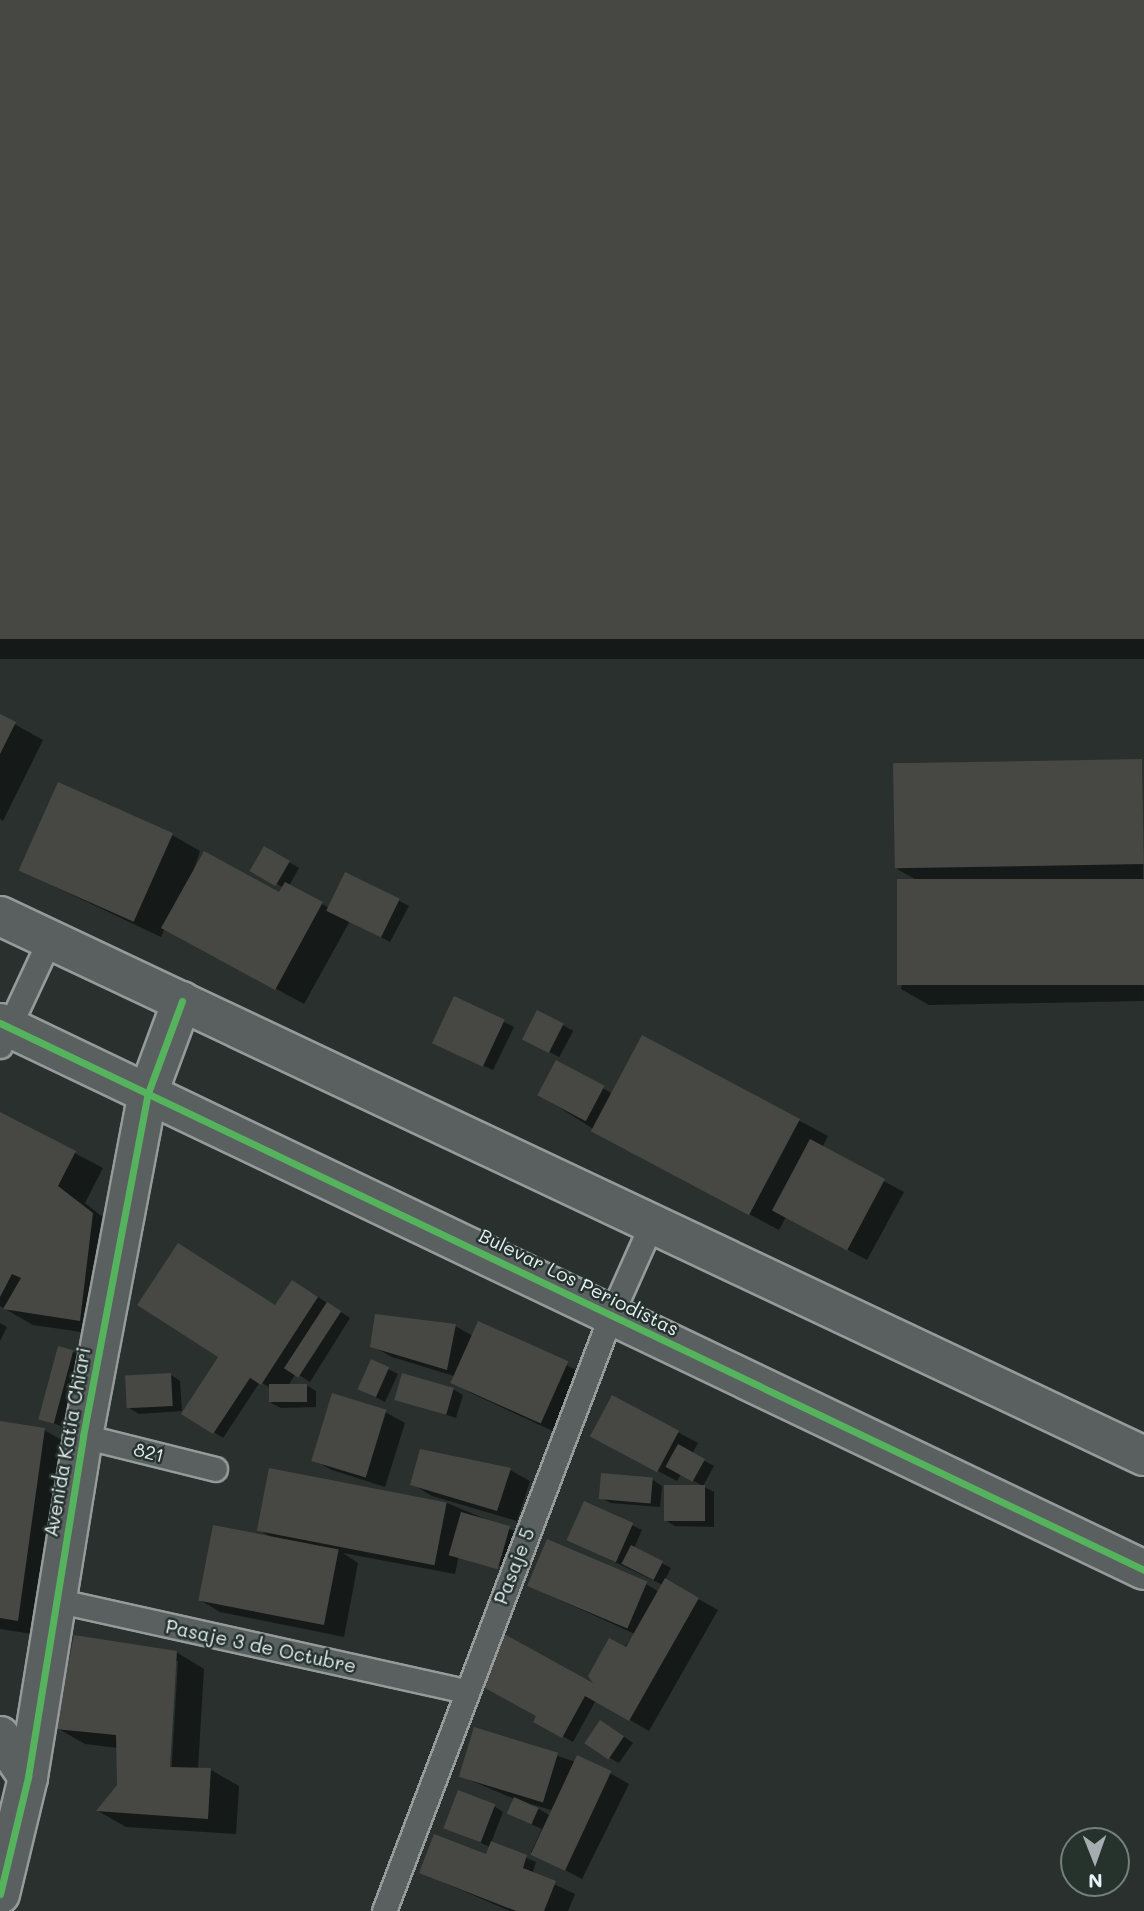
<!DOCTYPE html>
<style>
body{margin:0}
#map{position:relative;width:1144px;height:1911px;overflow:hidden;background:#29302d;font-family:Mali,sans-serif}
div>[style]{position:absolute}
.shadow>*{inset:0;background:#0007;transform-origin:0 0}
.building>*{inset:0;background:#474844;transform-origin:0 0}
.roads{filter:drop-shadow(2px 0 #959a9a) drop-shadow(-2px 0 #959a9a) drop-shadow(0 2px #959a9a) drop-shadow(0 -2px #959a9a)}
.service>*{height:23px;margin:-11.5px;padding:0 11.5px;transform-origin:11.5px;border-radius:11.5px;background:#5a6060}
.minor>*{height:38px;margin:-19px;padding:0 19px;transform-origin:19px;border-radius:19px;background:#5a6060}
.tertiary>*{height:38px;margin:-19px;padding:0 19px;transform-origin:19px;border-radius:19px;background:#5a6060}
.cycleway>*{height:7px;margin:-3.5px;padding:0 3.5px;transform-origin:3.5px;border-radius:3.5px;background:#56b35d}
span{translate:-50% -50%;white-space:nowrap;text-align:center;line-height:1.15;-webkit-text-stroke:5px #26332d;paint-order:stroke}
.street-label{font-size:19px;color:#e8f1f8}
.north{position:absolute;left:1060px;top:1827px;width:70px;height:70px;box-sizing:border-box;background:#26332d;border:2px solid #747f7e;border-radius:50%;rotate:179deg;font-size:19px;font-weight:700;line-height:28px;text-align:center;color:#e8f1f8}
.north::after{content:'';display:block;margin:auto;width:24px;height:32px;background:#a5adb1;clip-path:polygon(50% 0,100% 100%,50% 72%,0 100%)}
</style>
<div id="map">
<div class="shadow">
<i style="left:0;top:0;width:1144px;height:659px"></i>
<i style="clip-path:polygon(0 716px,43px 740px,3px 821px,0 819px)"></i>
<i style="clip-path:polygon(1142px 760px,1144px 1001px,929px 1005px,901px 989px,924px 884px,897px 869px)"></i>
<i style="clip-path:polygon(172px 835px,200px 851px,192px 875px,280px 894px,284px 888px,252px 870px,265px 848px,299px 868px,289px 886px,329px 908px,346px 874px,409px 906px,390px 942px,350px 921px,304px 1004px,165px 928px,161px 937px,20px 870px)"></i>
<i style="clip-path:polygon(455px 998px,514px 1027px,493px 1070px,444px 1048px)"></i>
<i style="left:538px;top:1012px;width:40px;height:30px;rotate:28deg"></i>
<i style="clip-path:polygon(643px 1037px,828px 1136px,822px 1148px,904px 1192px,867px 1260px,786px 1217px,779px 1230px,622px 1147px,538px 1094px,557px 1062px,613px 1094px)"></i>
<i style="clip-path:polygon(0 1114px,103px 1168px,85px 1203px,120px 1231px,109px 1336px,33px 1325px,0 1306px)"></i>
<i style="clip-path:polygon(312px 1293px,350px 1318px,310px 1382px,296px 1373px,288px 1386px,306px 1385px,316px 1391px,316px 1407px,281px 1408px,271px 1403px,271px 1388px,260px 1382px,223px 1438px,184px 1413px,276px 1307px)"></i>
<i style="clip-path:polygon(0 1323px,7px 1327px,0 1341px)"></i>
<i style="clip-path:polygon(479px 1324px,587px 1375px,559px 1434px,471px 1393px,452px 1382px,454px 1376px,392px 1357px,372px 1346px,455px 1326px,473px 1336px)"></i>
<i style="clip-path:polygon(72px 1351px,82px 1357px,66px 1428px,43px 1419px)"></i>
<i style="clip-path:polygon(372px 1361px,398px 1374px,385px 1402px,369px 1394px)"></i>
<i style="clip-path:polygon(171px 1375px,180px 1381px,182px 1411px,139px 1414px,129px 1408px)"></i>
<i style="clip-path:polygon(453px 1389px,463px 1395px,456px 1418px,398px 1399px)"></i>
<i style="clip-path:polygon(613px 1397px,698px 1443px,692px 1454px,714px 1466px,703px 1486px,681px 1474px,677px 1481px,612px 1447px)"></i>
<i style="clip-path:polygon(385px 1412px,405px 1423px,385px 1487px,332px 1470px,312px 1459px)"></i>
<i style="clip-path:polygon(0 1423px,44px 1430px,72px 1446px,46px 1636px,0 1629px)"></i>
<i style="clip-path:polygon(271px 1470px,447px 1503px,519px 1533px,508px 1568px,459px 1555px,455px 1574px,343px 1553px,358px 1563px,344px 1637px,220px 1612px,200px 1600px,273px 1538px,259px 1530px)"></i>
<i style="clip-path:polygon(510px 1470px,530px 1481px,517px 1521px,432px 1496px,412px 1484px)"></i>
<i style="clip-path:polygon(653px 1480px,662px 1486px,660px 1507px,611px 1503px,601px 1498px)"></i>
<i style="clip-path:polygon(704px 1487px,714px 1492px,714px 1527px,675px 1526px,665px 1520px)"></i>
<i style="clip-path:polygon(585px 1504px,642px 1530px,634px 1548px,671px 1568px,665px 1580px,718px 1610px,649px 1731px,596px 1700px,573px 1742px,536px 1721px,594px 1685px,635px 1634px,529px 1586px,646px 1584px,659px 1592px,663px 1585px,579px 1545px)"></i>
<i style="clip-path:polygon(evenodd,176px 1652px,204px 1669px,198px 1769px,211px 1770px,239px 1786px,236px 1834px,126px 1827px,98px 1811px,119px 1785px,118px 1748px,85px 1744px,57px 1728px,176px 1652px,174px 1661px,178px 1661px,171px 1776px,167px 1776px,174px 1661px)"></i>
<i style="clip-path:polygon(610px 1727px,633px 1743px,619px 1763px,610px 1758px)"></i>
<i style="clip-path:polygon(evenodd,475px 1729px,610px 1773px,629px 1784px,582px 1879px,531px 1852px,542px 1829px,519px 1819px,515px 1799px,460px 1776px,475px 1729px,531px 1804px,551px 1810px,549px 1815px,531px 1804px)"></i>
<i style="clip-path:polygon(494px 1806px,503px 1812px,491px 1843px,536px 1862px,532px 1874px,575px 1894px,568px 1911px,510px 1911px,421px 1873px,495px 1860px,490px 1847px,445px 1827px)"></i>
</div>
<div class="building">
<i style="left:0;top:0;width:1144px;height:639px"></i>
<i style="clip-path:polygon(0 714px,16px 722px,0 754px)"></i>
<i style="left:1142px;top:759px;width:105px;height:249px;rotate:89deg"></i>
<i style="left:58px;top:782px;width:126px;height:97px;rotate:24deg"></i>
<i style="left:264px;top:846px;width:30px;height:29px;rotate:30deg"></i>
<i style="clip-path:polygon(204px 851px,279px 892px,285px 882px,323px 902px,275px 990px,161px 928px)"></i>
<i style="left:345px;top:872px;width:61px;height:43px;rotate:26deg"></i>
<i style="left:1144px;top:879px;width:106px;height:247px;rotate:90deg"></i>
<i style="left:454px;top:996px;width:56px;height:52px;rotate:25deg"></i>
<i style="left:537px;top:1010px;width:30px;height:33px;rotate:27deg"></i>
<i style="left:642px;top:1035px;width:179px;height:109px;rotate:28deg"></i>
<i style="left:556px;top:1060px;width:55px;height:40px;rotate:28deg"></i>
<i style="clip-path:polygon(0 1112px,76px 1151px,58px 1186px,93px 1213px,80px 1321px,3px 1309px,21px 1278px,12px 1274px,0 1297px)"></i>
<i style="left:810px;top:1139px;width:85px;height:81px;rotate:28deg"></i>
<i style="clip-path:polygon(178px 1243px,275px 1305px,292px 1280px,318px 1297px,261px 1385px,250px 1378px,213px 1434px,181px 1414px,218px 1357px,137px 1305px)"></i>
<i style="left:327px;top:1302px;width:17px;height:79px;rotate:33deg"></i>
<i style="clip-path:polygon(375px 1314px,456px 1324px,447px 1370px,370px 1347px)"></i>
<i style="left:478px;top:1321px;width:99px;height:68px;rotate:24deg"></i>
<i style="left:58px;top:1346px;width:16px;height:76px;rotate:15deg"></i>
<i style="left:371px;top:1359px;width:20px;height:33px;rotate:24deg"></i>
<i style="left:171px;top:1373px;width:33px;height:46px;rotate:87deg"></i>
<i style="left:402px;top:1373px;width:54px;height:28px;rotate:16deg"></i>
<i style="left:307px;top:1384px;width:18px;height:38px;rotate:90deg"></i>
<i style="left:332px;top:1393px;width:57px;height:71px;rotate:17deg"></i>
<i style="left:612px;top:1395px;width:76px;height:47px;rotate:28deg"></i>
<i style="clip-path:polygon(0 1421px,45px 1428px,18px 1621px,0 1618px)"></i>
<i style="left:678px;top:1444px;width:31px;height:26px;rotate:29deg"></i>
<i style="clip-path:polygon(420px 1449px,511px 1468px,497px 1511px,410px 1485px)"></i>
<i style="left:269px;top:1468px;width:181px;height:64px;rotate:11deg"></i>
<i style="left:601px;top:1473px;width:52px;height:26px;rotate:5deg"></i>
<i style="left:664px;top:1485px;width:41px;height:36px"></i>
<i style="left:584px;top:1501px;width:54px;height:43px;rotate:24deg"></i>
<i style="left:461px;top:1512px;width:51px;height:45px;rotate:16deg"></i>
<i style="left:213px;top:1525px;width:128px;height:77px;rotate:11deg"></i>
<i style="left:547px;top:1539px;width:109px;height:51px;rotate:23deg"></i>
<i style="left:631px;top:1545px;width:36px;height:21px;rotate:27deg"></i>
<i style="clip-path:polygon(665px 1578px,699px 1598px,629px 1721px,585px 1696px,562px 1738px,533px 1722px,536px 1716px,474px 1682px,501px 1632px,593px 1683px,588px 1676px,609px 1638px,626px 1647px)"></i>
<i style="clip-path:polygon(74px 1635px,177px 1651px,170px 1767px,211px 1768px,208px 1819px,96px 1811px,117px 1785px,116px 1735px,55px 1729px)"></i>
<i style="left:600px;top:1720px;width:29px;height:28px;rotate:34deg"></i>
<i style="left:474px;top:1727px;width:88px;height:52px;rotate:17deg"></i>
<i style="left:577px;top:1755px;width:38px;height:110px;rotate:25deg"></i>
<i style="left:458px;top:1790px;width:40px;height:41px;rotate:21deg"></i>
<i style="left:514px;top:1797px;width:27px;height:18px;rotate:24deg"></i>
<i style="clip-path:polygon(434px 1834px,486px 1854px,491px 1841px,527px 1855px,523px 1868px,556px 1881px,544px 1911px,516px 1911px,419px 1873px)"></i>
</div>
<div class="roads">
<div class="service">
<i style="left:0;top:1046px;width:118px;rotate:-65deg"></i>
<i style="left:83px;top:1436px;width:136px;rotate:14deg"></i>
<i style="left:55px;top:1600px;width:421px;rotate:12.5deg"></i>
<i style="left:384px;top:1911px;width:638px;rotate:-69.15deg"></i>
<i style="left:611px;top:1315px;width:101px;rotate:-66deg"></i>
</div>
<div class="minor">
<i style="left:0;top:1023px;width:1268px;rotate:25.55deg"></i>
<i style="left:0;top:1736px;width:50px;rotate:55.7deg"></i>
<i style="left:0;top:1894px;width:120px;rotate:-76.5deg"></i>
<i style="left:28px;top:1777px;width:345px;rotate:-80.8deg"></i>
<i style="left:83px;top:1436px;width:349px;rotate:-79.3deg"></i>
<i style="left:148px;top:1093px;width:98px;rotate:-69.7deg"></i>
</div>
<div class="tertiary">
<i style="left:0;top:916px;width:1265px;rotate:25.27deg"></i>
</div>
</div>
<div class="cycleway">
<i style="left:0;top:1023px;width:1268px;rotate:25.55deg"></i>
<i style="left:0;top:1894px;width:120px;rotate:-76.5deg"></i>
<i style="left:28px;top:1777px;width:345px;rotate:-80.8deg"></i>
<i style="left:83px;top:1436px;width:349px;rotate:-79.3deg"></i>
<i style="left:148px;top:1093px;width:98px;rotate:-69.7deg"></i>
</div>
<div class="street-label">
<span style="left:579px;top:1282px;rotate:26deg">Bulevar Los Periodistas</span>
<span style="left:67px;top:1442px;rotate:-80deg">Avenida Katia Chiari</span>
<span style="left:149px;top:1452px;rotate:14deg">821</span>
<span style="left:514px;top:1566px;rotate:-69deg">Pasaje 5</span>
<span style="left:261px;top:1646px;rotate:12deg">Pasaje 3 de Octubre</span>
</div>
<div class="north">N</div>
</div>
